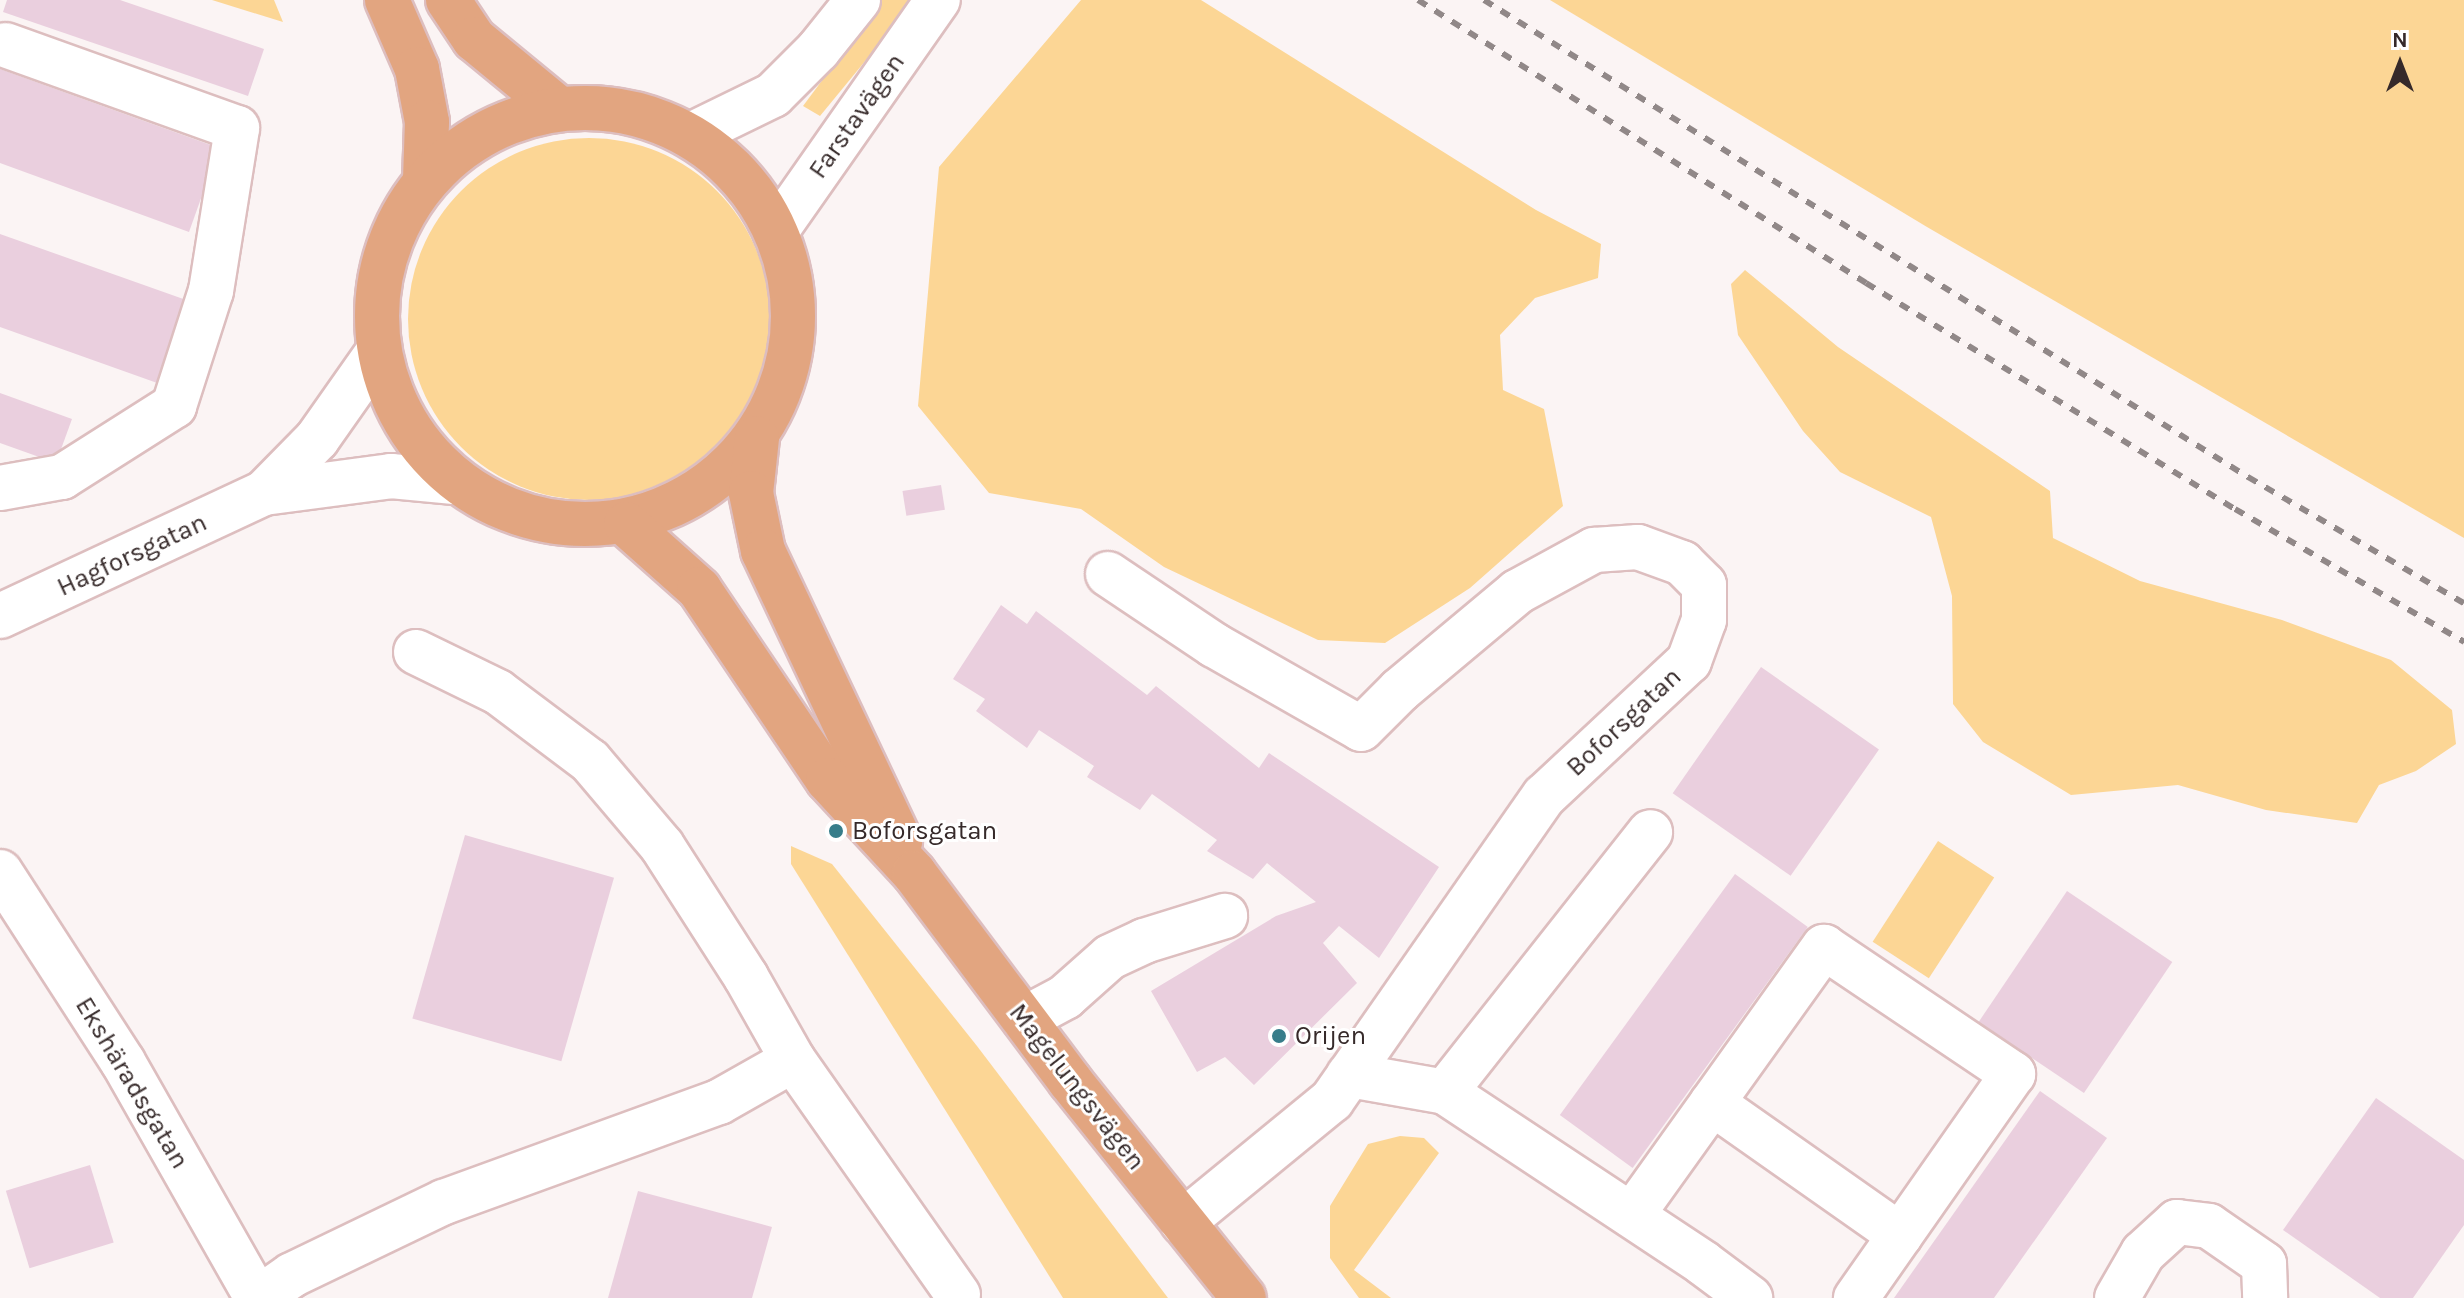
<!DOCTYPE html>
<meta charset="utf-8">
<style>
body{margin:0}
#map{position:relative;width:2464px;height:1298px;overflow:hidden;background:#fbf4f4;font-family:Karla,sans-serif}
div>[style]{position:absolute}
.green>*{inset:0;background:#fcd695;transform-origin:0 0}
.round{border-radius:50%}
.building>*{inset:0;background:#eacfde;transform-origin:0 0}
.roads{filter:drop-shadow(2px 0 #ddbebf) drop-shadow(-2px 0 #ddbebf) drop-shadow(0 2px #ddbebf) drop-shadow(0 -2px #ddbebf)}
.minor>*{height:44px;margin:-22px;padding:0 22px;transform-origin:22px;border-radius:22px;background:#fff}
.major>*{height:44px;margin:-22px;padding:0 22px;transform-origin:22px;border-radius:22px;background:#e2a580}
.major>.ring{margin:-22px;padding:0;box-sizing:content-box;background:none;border:44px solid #e2a580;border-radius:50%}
.rail>*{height:6px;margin-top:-3px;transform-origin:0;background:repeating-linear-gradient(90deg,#918888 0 10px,transparent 0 20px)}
.dots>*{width:22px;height:22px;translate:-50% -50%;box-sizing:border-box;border:4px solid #fff;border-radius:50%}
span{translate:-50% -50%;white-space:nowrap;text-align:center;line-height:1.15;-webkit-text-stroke:6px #fff;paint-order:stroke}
.street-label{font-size:26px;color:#362a2a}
.poi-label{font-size:26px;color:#362a2a}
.left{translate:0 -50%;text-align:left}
.north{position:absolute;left:2360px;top:24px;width:80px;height:80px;-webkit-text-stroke:6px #fff;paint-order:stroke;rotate:0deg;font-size:22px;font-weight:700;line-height:32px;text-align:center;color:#362a2a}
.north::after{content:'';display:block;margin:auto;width:28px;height:36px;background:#362a2a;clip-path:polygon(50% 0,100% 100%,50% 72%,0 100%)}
</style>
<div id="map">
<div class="green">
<i style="clip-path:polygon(212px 0,274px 0,283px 22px)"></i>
<i style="clip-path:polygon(882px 0,910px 0,894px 26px,820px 116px,803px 106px)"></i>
<i style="clip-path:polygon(1081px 0,1201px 0,1536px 210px,1601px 244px,1598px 278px,1535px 298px,1500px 335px,1503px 390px,1544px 409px,1563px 506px,1470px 588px,1385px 643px,1318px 640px,1164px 567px,1081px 509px,989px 493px,918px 406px,939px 167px)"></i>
<i style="clip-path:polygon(1550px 0,2464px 0,2464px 538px,1927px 227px)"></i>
<i class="round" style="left:408px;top:138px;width:362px;height:362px"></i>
<i style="clip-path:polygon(1745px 270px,1838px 347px,2050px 491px,2053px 538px,2140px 581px,2282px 620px,2391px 660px,2452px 710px,2456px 744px,2416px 771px,2379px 785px,2357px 823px,2266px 810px,2178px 785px,2071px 795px,1983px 742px,1953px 704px,1952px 596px,1931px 517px,1840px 472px,1803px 431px,1738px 335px,1731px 284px)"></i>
<i style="left:1938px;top:841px;width:67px;height:120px;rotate:33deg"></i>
<i style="clip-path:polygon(791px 846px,832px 864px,977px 1046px,1168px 1298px,1063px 1298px,791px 864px)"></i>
<i style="clip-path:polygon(1400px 1136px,1424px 1138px,1439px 1153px,1354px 1270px,1391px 1298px,1359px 1298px,1330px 1258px,1330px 1206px,1368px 1144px)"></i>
</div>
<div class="building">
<i style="clip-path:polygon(7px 0,120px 0,264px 49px,248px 96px,3px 12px)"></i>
<i style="clip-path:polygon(0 69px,219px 148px,189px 232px,0 163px)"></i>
<i style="clip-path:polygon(0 234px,189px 301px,160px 384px,0 327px)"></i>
<i style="clip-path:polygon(0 393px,72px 419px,56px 463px,0 443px)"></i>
<i style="left:941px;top:485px;width:25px;height:39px;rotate:81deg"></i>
<i style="clip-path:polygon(1001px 605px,1027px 624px,1036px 611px,1147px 695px,1156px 686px,1259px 768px,1269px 753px,1439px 867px,1379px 958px,1339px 926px,1323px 943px,1357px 983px,1254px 1085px,1225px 1057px,1197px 1072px,1151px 991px,1276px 916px,1316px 902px,1267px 863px,1253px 879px,1207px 851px,1217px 840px,1152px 794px,1140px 810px,1087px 777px,1094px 766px,1039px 730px,1027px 748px,976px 711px,985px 699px,953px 679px)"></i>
<i style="left:1761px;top:667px;width:144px;height:154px;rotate:35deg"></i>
<i style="left:465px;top:835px;width:155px;height:191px;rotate:16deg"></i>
<i style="left:1735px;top:874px;width:90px;height:298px;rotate:36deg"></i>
<i style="left:2067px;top:891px;width:127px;height:158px;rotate:34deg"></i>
<i style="clip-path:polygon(2040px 1091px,2107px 1138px,1994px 1298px,1894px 1298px)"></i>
<i style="clip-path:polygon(2376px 1098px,2464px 1160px,2464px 1225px,2413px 1298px,2380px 1298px,2283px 1230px)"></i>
<i style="left:90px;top:1165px;width:81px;height:88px;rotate:73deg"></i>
<i style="clip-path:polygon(638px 1191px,772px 1227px,752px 1298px,608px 1298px)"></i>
</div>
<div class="roads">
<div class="minor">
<i style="left:693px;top:134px;width:89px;rotate:-26deg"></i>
<i style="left:773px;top:95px;width:64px;rotate:-45deg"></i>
<i style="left:818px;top:50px;width:64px;rotate:-51.3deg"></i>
<i style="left:776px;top:231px;width:282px;rotate:-55deg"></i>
<i style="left:0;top:488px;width:63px;rotate:-10.1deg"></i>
<i style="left:62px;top:477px;width:133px;rotate:-32.4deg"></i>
<i style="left:174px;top:406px;width:121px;rotate:-72.2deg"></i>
<i style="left:211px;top:291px;width:165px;rotate:-80.9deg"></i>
<i style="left:237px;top:128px;width:246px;rotate:-160.3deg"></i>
<i style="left:264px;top:493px;width:76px;rotate:-45.5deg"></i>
<i style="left:317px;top:439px;width:103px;rotate:-54.9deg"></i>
<i style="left:1108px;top:574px;width:128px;rotate:33.8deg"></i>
<i style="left:1214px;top:645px;width:169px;rotate:29.7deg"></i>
<i style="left:1361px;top:729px;width:55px;rotate:-45deg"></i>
<i style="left:1400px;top:690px;width:153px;rotate:-39.9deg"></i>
<i style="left:1517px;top:592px;width:88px;rotate:-28.6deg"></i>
<i style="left:1594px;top:550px;width:44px;rotate:-3.9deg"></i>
<i style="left:1638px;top:547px;width:47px;rotate:20deg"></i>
<i style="left:1682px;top:563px;width:31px;rotate:45deg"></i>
<i style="left:1704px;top:585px;width:35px;rotate:90deg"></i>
<i style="left:1704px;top:620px;width:44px;rotate:110.1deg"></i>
<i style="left:1689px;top:661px;width:198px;rotate:137deg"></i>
<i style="left:1544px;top:796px;width:371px;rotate:124.9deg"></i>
<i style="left:1332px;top:1100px;width:193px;rotate:140.7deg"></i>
<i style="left:0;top:616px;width:291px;rotate:-25deg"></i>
<i style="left:264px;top:493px;width:128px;rotate:-7.6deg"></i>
<i style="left:391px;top:476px;width:61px;rotate:5.6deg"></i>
<i style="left:416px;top:652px;width:91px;rotate:26deg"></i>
<i style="left:498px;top:692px;width:115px;rotate:36.9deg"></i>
<i style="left:590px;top:761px;width:111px;rotate:49.7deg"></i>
<i style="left:662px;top:846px;width:156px;rotate:57.3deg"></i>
<i style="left:746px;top:977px;width:95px;rotate:60.5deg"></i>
<i style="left:0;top:872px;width:226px;rotate:57.1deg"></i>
<i style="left:123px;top:1062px;width:271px;rotate:60.4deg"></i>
<i style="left:1024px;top:1019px;width:47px;rotate:-28.2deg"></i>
<i style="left:1065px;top:997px;width:60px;rotate:-41.6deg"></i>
<i style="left:1110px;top:957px;width:38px;rotate:-25deg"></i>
<i style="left:1144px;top:941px;width:85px;rotate:-17.2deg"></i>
<i style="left:1349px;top:1075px;width:97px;rotate:10deg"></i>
<i style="left:1445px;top:1092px;width:310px;rotate:33.5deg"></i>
<i style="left:1703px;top:1263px;width:59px;rotate:36.7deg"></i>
<i style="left:1445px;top:1092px;width:331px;rotate:-51.7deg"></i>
<i style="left:1712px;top:1103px;width:230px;rotate:35.1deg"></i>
<i style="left:1632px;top:1215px;width:330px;rotate:-54.4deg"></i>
<i style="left:1824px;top:947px;width:228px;rotate:33.9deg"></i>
<i style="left:2013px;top:1074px;width:274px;rotate:125deg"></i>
<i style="left:259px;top:1298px;width:40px;rotate:-34.9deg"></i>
<i style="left:292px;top:1275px;width:169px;rotate:-25.7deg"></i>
<i style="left:444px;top:1202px;width:293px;rotate:-20deg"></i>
<i style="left:719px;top:1102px;width:85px;rotate:-29.6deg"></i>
<i style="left:793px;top:1060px;width:287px;rotate:54.9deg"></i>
<i style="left:2117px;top:1298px;width:52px;rotate:-60deg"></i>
<i style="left:2143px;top:1253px;width:46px;rotate:-42.4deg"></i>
<i style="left:2177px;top:1222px;width:32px;rotate:7deg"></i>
<i style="left:2209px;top:1226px;width:67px;rotate:34.6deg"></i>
<i style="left:2264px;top:1264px;width:34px;rotate:88deg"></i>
</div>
<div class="major">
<i style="left:387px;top:0;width:75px;rotate:66.5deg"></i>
<i style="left:417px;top:69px;width:54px;rotate:79.3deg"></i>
<i style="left:427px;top:122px;width:56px;rotate:92deg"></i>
<i style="left:448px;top:0;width:47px;rotate:56.3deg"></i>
<i style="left:474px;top:39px;width:109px;rotate:39.4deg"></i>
<i class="ring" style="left:377px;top:108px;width:372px;height:372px"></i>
<i style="left:757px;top:438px;width:55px;rotate:96.2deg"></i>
<i style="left:751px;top:493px;width:59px;rotate:78.3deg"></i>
<i style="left:763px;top:551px;width:321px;rotate:64.7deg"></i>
<i style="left:626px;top:524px;width:98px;rotate:41.7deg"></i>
<i style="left:699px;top:589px;width:230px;rotate:56deg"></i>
<i style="left:828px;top:780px;width:127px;rotate:47.2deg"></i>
<i style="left:914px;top:873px;width:260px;rotate:53.1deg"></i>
<i style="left:1070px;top:1081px;width:278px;rotate:51.3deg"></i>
</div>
</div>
<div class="rail">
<i style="left:1418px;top:0;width:530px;rotate:32.28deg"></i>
<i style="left:1866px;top:283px;width:433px;rotate:31.5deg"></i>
<i style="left:2235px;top:509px;width:265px;rotate:30.1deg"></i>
<i style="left:1484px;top:0;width:901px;rotate:31.98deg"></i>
<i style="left:2248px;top:477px;width:250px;rotate:30.3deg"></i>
</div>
<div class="dots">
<i style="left:836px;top:831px;background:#377d8a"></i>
<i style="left:1279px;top:1036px;background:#377d8a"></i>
</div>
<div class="street-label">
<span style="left:857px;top:116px;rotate:-55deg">Farstavägen</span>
<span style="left:132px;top:555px;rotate:-25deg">Hagforsgatan</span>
<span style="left:1624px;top:722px;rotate:-43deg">Boforsgatan</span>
<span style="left:132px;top:1083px;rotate:59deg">Ekshäradsgatan</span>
<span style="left:1077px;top:1087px;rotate:52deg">Magelungsvägen</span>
</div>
<div class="poi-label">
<span class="left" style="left:852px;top:831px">Boforsgatan</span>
<span class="left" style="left:1295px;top:1036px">Orijen</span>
</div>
<div class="north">N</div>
</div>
